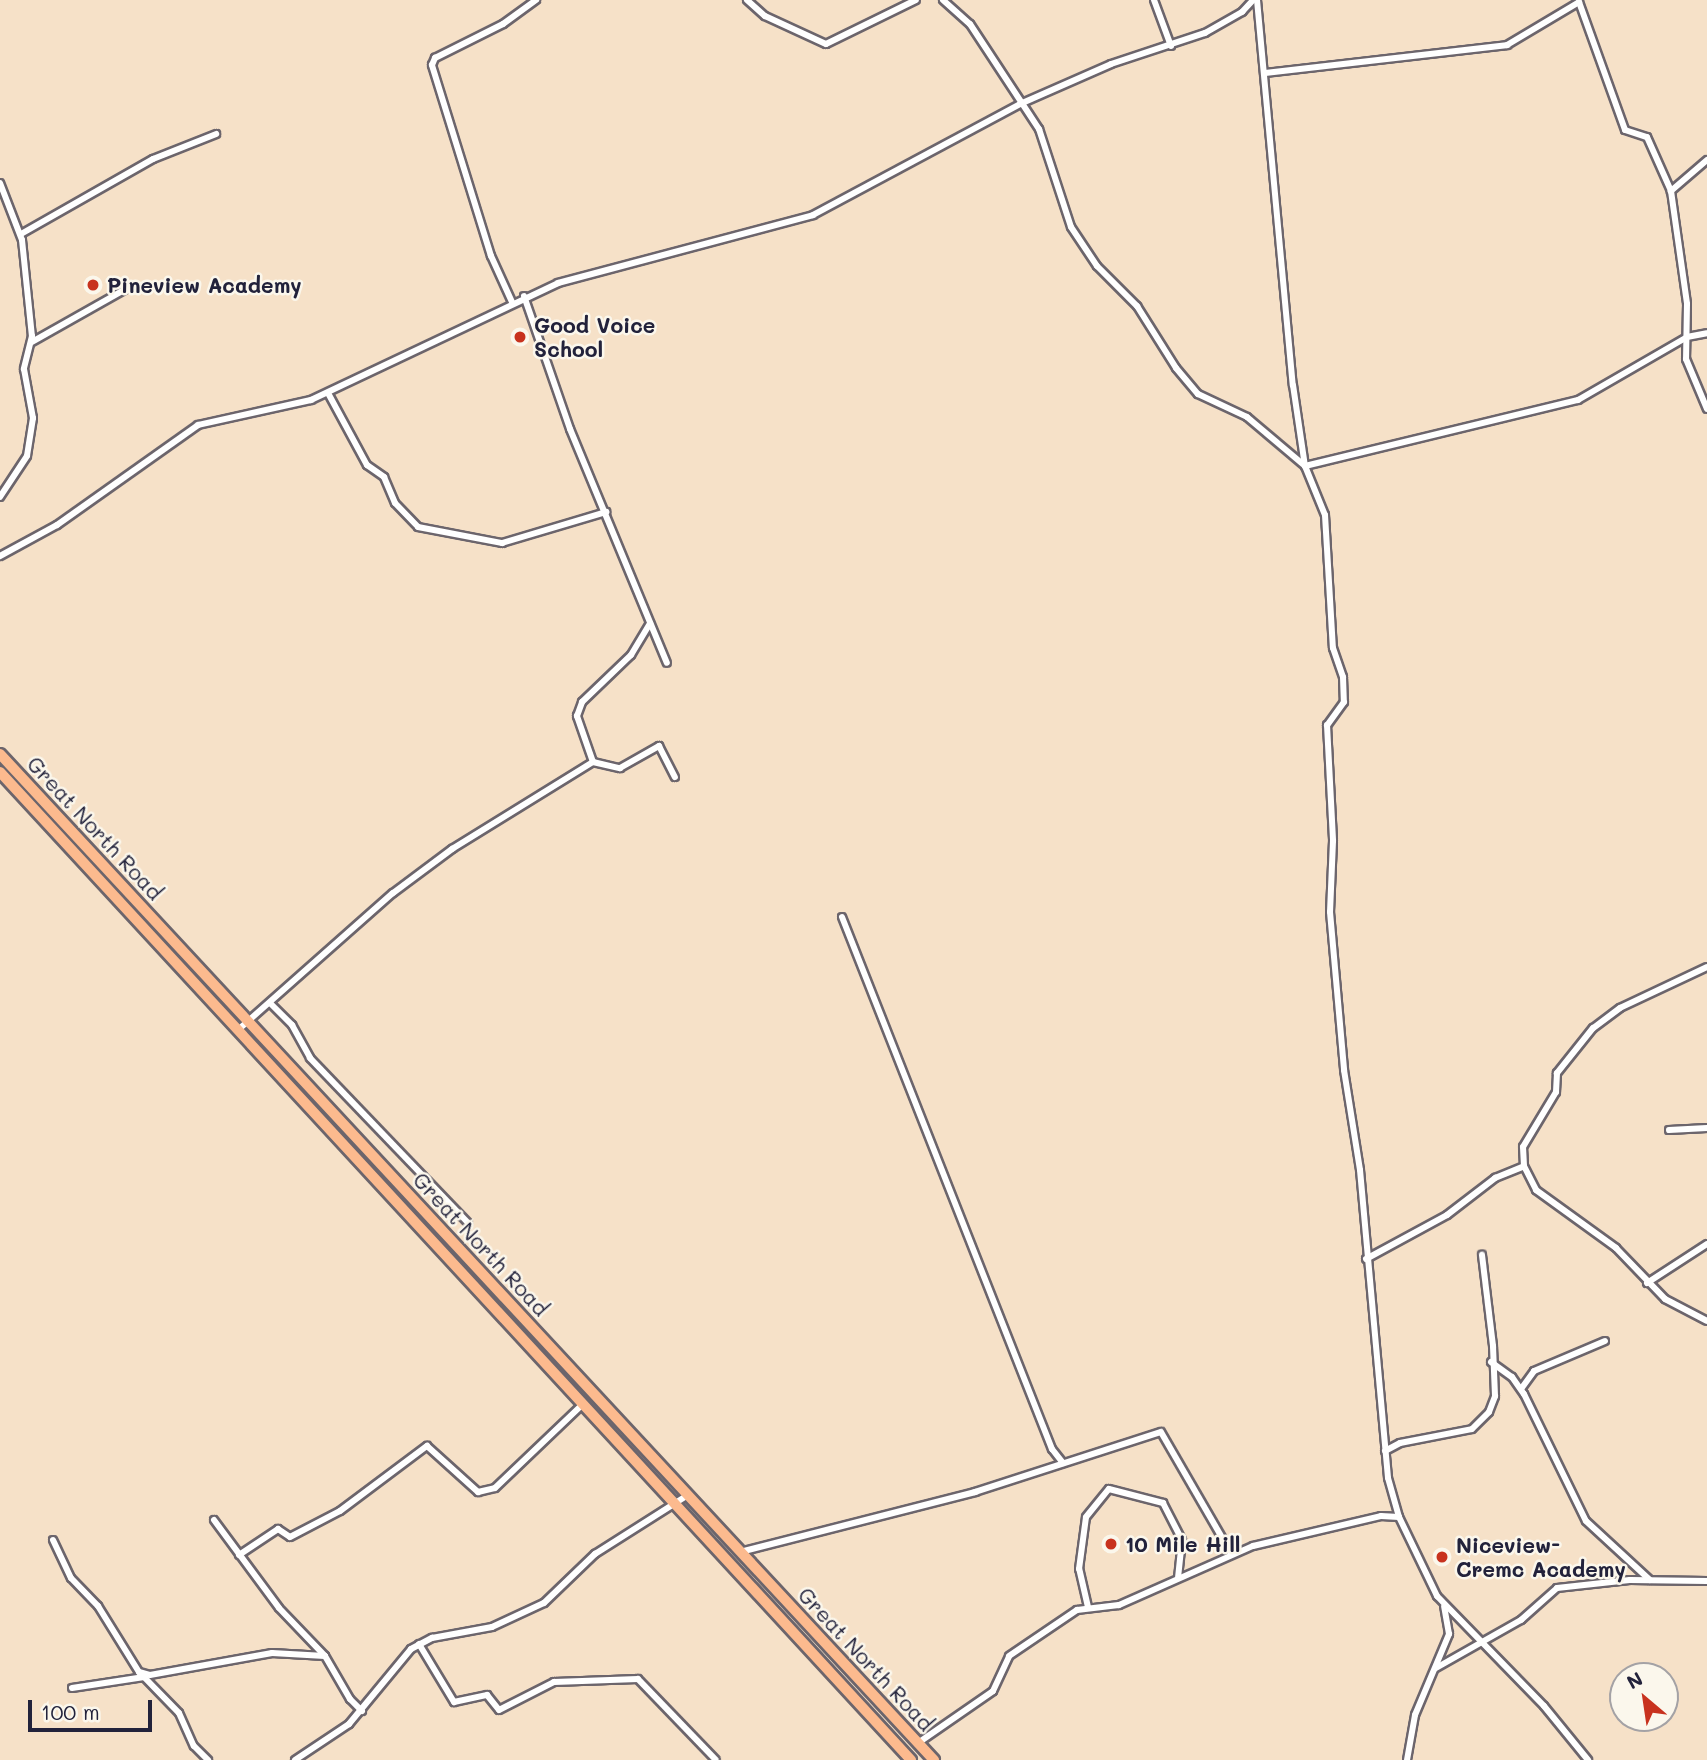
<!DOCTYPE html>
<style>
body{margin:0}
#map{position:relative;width:1707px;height:1760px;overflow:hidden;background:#f6e1c8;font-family:Mali,sans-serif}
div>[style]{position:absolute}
.roads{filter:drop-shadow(2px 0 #6c656c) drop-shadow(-2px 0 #6c656c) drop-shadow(0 2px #6c656c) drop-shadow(0 -2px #6c656c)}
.minor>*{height:6px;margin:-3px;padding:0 3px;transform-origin:3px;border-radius:3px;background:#fff}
.trunk>*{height:10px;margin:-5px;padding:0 5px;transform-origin:5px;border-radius:5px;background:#fcba8e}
.dots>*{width:19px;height:19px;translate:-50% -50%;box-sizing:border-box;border:4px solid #fbf7ec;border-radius:50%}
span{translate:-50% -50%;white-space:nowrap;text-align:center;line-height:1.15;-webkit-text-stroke:5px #fbf7ec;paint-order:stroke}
.poi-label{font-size:21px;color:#22223b;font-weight:700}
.left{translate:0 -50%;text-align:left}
.street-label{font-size:21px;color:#22223b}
.north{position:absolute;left:1609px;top:1662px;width:70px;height:70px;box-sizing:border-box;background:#fbf7ec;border:2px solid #a4a2a5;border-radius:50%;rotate:331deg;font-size:19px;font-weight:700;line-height:28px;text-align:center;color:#22223b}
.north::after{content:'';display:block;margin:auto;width:24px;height:32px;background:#c8321e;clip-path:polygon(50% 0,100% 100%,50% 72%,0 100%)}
.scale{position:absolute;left:28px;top:1700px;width:124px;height:32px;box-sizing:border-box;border:4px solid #22223b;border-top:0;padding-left:9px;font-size:21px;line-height:24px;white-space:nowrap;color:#22223b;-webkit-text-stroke:5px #fbf7ec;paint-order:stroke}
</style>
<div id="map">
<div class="roads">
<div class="minor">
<i style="left:747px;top:0;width:24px;rotate:42deg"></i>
<i style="left:765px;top:16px;width:67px;rotate:24.7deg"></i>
<i style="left:826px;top:44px;width:100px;rotate:-26.1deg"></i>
<i style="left:943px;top:0;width:36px;rotate:42deg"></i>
<i style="left:970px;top:24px;width:126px;rotate:56.7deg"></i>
<i style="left:1039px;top:129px;width:103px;rotate:71.9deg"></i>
<i style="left:1071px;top:227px;width:47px;rotate:56.3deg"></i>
<i style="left:1097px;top:266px;width:57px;rotate:45deg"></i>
<i style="left:1137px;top:306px;width:73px;rotate:57.8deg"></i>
<i style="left:1176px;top:368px;width:34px;rotate:50deg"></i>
<i style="left:1198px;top:394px;width:54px;rotate:25.1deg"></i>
<i style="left:1247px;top:417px;width:76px;rotate:40.2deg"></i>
<i style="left:1305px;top:466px;width:281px;rotate:-13.6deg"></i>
<i style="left:1578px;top:400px;width:126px;rotate:-30deg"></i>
<i style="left:1687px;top:337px;width:20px;rotate:-11deg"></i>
<i style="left:1154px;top:0;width:49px;rotate:69.7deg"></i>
<i style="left:1257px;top:0;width:387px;rotate:84.7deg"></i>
<i style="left:1293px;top:385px;width:82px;rotate:81.6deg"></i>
<i style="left:1305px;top:466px;width:53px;rotate:67.8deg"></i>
<i style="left:1325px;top:515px;width:133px;rotate:86.6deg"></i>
<i style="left:1333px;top:648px;width:31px;rotate:71deg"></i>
<i style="left:1343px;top:677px;width:25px;rotate:88deg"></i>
<i style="left:1344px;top:702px;width:29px;rotate:126deg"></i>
<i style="left:1327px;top:725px;width:116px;rotate:87deg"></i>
<i style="left:1333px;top:841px;width:71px;rotate:92.4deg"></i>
<i style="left:1330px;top:912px;width:159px;rotate:84.9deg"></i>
<i style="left:1344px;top:1070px;width:101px;rotate:80.9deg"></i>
<i style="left:1360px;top:1170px;width:309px;rotate:84.8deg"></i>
<i style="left:1388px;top:1478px;width:41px;rotate:74.2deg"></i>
<i style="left:1399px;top:1517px;width:88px;rotate:64.3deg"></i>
<i style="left:1437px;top:1596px;width:153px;rotate:45.8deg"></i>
<i style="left:1544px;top:1706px;width:70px;rotate:50.8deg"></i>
<i style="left:1266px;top:73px;width:243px;rotate:-6.6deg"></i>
<i style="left:1507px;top:45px;width:84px;rotate:-30.8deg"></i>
<i style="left:1579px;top:2px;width:136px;rotate:70.2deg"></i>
<i style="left:1625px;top:130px;width:23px;rotate:18deg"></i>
<i style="left:1647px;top:137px;width:59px;rotate:66deg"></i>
<i style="left:1707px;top:160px;width:48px;rotate:139.3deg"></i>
<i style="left:1671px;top:191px;width:114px;rotate:81.9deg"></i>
<i style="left:1687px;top:304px;width:55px;rotate:91deg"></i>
<i style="left:1686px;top:359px;width:54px;rotate:67.2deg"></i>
<i style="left:0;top:183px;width:61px;rotate:68.9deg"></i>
<i style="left:22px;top:240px;width:97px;rotate:84.1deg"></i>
<i style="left:32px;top:336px;width:34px;rotate:104deg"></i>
<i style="left:24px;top:369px;width:50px;rotate:79.6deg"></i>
<i style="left:33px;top:418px;width:38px;rotate:99deg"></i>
<i style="left:27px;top:456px;width:49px;rotate:123.4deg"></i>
<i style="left:21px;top:234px;width:152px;rotate:-29.6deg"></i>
<i style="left:153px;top:159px;width:68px;rotate:-21.6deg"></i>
<i style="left:524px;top:296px;width:141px;rotate:70.9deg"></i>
<i style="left:570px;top:429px;width:253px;rotate:67.5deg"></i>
<i style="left:512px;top:302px;width:51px;rotate:-114.5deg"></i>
<i style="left:491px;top:256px;width:200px;rotate:-107.2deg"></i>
<i style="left:432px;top:65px;width:8px;rotate:-67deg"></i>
<i style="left:435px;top:58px;width:76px;rotate:-26.6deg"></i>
<i style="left:503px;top:24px;width:41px;rotate:-36deg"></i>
<i style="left:32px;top:342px;width:106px;rotate:-29.5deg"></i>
<i style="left:328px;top:393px;width:82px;rotate:61.6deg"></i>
<i style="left:367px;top:465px;width:21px;rotate:35deg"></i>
<i style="left:384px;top:477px;width:28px;rotate:67deg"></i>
<i style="left:395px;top:503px;width:33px;rotate:46deg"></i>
<i style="left:418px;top:527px;width:86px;rotate:10.8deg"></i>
<i style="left:502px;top:543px;width:109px;rotate:-16.6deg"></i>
<i style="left:0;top:556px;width:65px;rotate:-28.5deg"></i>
<i style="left:57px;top:525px;width:173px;rotate:-35.3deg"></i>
<i style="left:198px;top:425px;width:116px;rotate:-12.5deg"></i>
<i style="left:311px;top:400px;width:273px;rotate:-25.3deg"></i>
<i style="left:558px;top:283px;width:264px;rotate:-14.9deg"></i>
<i style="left:813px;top:215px;width:235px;rotate:-28.2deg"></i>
<i style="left:1020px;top:104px;width:99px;rotate:-23.7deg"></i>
<i style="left:1111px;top:64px;width:99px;rotate:-18.3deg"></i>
<i style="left:1205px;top:33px;width:43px;rotate:-29.6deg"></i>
<i style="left:1242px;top:12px;width:16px;rotate:-47deg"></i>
<i style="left:593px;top:762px;width:49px;rotate:-109.2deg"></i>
<i style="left:577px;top:716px;width:15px;rotate:-70deg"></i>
<i style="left:582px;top:702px;width:68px;rotate:-43.8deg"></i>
<i style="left:631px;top:655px;width:37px;rotate:-59deg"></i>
<i style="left:842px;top:917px;width:572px;rotate:68.46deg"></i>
<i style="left:1052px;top:1449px;width:18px;rotate:52deg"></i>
<i style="left:1707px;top:967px;width:96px;rotate:154.8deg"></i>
<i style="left:1620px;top:1008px;width:34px;rotate:143deg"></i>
<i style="left:1593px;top:1028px;width:58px;rotate:128.7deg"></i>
<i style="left:1557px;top:1073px;width:19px;rotate:93deg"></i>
<i style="left:1556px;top:1092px;width:64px;rotate:121deg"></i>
<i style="left:1523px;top:1147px;width:19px;rotate:87deg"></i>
<i style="left:1524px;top:1166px;width:27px;rotate:63deg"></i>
<i style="left:1536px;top:1190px;width:99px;rotate:35.9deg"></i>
<i style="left:1616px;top:1248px;width:71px;rotate:46.1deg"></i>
<i style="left:1665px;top:1299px;width:47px;rotate:27.6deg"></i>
<i style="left:271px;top:1004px;width:30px;rotate:45deg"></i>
<i style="left:292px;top:1025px;width:38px;rotate:61deg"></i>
<i style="left:310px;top:1058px;width:228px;rotate:46.2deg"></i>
<i style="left:238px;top:1030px;width:207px;rotate:-41.5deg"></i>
<i style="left:393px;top:893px;width:74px;rotate:-36.7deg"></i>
<i style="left:452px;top:849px;width:166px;rotate:-31.7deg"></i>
<i style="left:593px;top:762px;width:28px;rotate:13deg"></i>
<i style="left:620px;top:768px;width:45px;rotate:-29.4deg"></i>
<i style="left:659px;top:746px;width:35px;rotate:63deg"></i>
<i style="left:1669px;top:1130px;width:38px;rotate:-3deg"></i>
<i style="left:1366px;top:1259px;width:92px;rotate:-28.5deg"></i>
<i style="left:1447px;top:1215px;width:61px;rotate:-37.6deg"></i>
<i style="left:1495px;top:1178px;width:31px;rotate:-22deg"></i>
<i style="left:1647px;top:1283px;width:72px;rotate:-33deg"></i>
<i style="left:1491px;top:1362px;width:26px;rotate:36deg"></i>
<i style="left:1512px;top:1377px;width:21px;rotate:55deg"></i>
<i style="left:1524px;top:1394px;width:141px;rotate:64deg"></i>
<i style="left:1586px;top:1521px;width:87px;rotate:42.7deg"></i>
<i style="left:1521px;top:1389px;width:22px;rotate:-54deg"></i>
<i style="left:1534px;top:1371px;width:77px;rotate:-22.9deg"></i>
<i style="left:1385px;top:1451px;width:17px;rotate:-28deg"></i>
<i style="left:1400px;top:1443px;width:73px;rotate:-11deg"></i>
<i style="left:1472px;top:1429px;width:24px;rotate:-45deg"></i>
<i style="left:1489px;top:1412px;width:17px;rotate:-69deg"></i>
<i style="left:1495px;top:1396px;width:50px;rotate:-92.3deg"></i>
<i style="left:1493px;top:1346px;width:92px;rotate:-96.9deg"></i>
<i style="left:214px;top:1520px;width:109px;rotate:53.5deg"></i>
<i style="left:279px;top:1608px;width:66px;rotate:46.2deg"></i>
<i style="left:53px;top:1540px;width:42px;rotate:64.7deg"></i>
<i style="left:71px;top:1578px;width:39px;rotate:46deg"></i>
<i style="left:98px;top:1606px;width:78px;rotate:58.2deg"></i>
<i style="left:139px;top:1672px;width:11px;rotate:15deg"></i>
<i style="left:150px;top:1675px;width:124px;rotate:-10.2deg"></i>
<i style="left:272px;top:1653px;width:53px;rotate:3.2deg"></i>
<i style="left:325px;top:1656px;width:50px;rotate:59.8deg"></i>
<i style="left:350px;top:1699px;width:17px;rotate:45deg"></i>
<i style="left:740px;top:1552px;width:243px;rotate:-14.3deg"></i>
<i style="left:975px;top:1492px;width:195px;rotate:-17.9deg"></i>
<i style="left:1161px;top:1432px;width:140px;rotate:60deg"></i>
<i style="left:239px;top:1555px;width:47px;rotate:-33.7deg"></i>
<i style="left:278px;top:1529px;width:14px;rotate:34deg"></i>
<i style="left:290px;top:1537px;width:56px;rotate:-27.5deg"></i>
<i style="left:340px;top:1511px;width:109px;rotate:-36.8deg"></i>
<i style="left:427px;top:1446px;width:69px;rotate:42deg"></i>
<i style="left:478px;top:1492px;width:17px;rotate:-13deg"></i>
<i style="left:495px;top:1488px;width:120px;rotate:-43.7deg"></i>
<i style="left:1088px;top:1607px;width:39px;rotate:-103deg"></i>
<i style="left:1079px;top:1569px;width:52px;rotate:-82.3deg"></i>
<i style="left:1086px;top:1517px;width:36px;rotate:-51deg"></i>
<i style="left:1109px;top:1489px;width:56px;rotate:14.5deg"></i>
<i style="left:1163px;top:1503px;width:42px;rotate:62.8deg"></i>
<i style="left:1182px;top:1540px;width:37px;rotate:96deg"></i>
<i style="left:419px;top:1644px;width:68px;rotate:58.9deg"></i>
<i style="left:454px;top:1702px;width:34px;rotate:-12deg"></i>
<i style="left:487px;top:1695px;width:19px;rotate:51deg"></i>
<i style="left:499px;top:1710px;width:62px;rotate:-27deg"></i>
<i style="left:554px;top:1682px;width:84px;rotate:-2deg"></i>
<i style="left:638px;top:1679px;width:112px;rotate:46.1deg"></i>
<i style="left:1436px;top:1668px;width:98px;rotate:-29.5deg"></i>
<i style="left:1521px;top:1620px;width:48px;rotate:-41.6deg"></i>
<i style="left:1557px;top:1588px;width:73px;rotate:-6.3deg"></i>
<i style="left:1630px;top:1580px;width:77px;rotate:0.7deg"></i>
<i style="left:144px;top:1677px;width:50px;rotate:45.8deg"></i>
<i style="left:179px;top:1713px;width:36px;rotate:66deg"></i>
<i style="left:194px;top:1746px;width:20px;rotate:45deg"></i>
<i style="left:72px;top:1688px;width:73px;rotate:-8.7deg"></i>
<i style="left:918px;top:1743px;width:91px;rotate:-34.7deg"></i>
<i style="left:993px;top:1691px;width:38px;rotate:-65deg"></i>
<i style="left:1009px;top:1656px;width:82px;rotate:-34.1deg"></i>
<i style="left:1077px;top:1610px;width:42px;rotate:-6.8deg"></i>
<i style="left:1119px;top:1605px;width:146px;rotate:-23.8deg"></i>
<i style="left:1253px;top:1546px;width:131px;rotate:-13.2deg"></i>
<i style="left:1381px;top:1516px;width:18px;rotate:3deg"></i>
<i style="left:295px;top:1760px;width:65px;rotate:-33.7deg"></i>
<i style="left:349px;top:1724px;width:97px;rotate:-50.4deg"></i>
<i style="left:411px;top:1649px;width:24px;rotate:-28deg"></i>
<i style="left:432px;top:1638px;width:61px;rotate:-10.4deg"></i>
<i style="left:492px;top:1627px;width:57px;rotate:-24.8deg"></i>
<i style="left:544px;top:1603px;width:71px;rotate:-43.9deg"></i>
<i style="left:595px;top:1554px;width:110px;rotate:-32.4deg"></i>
<i style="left:1407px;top:1760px;width:46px;rotate:-79.9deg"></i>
<i style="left:1415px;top:1715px;width:88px;rotate:-67.2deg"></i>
<i style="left:1449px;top:1634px;width:28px;rotate:-100deg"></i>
</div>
<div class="trunk">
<i style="left:0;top:754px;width:1373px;rotate:47.13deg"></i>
<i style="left:0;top:772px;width:1344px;rotate:47.32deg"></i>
</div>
</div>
<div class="dots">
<i style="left:93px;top:285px;background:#c8321e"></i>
<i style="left:520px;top:337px;background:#c8321e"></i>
<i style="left:1111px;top:1544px;background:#c8321e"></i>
<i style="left:1442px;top:1557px;background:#c8321e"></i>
</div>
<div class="poi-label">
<span class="left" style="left:107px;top:285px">Pineview Academy</span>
<span class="left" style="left:534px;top:337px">Good Voice<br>School</span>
<span class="left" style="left:1125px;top:1544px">10 Mile Hill</span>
<span class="left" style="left:1456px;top:1557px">Niceview-<br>Cremc Academy</span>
</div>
<div class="street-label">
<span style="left:95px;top:828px;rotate:47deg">Great North Road</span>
<span style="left:481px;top:1244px;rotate:47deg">Great North Road</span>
<span style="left:866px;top:1659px;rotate:47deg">Great North Road</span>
</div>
<div class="north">N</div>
<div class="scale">100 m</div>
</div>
